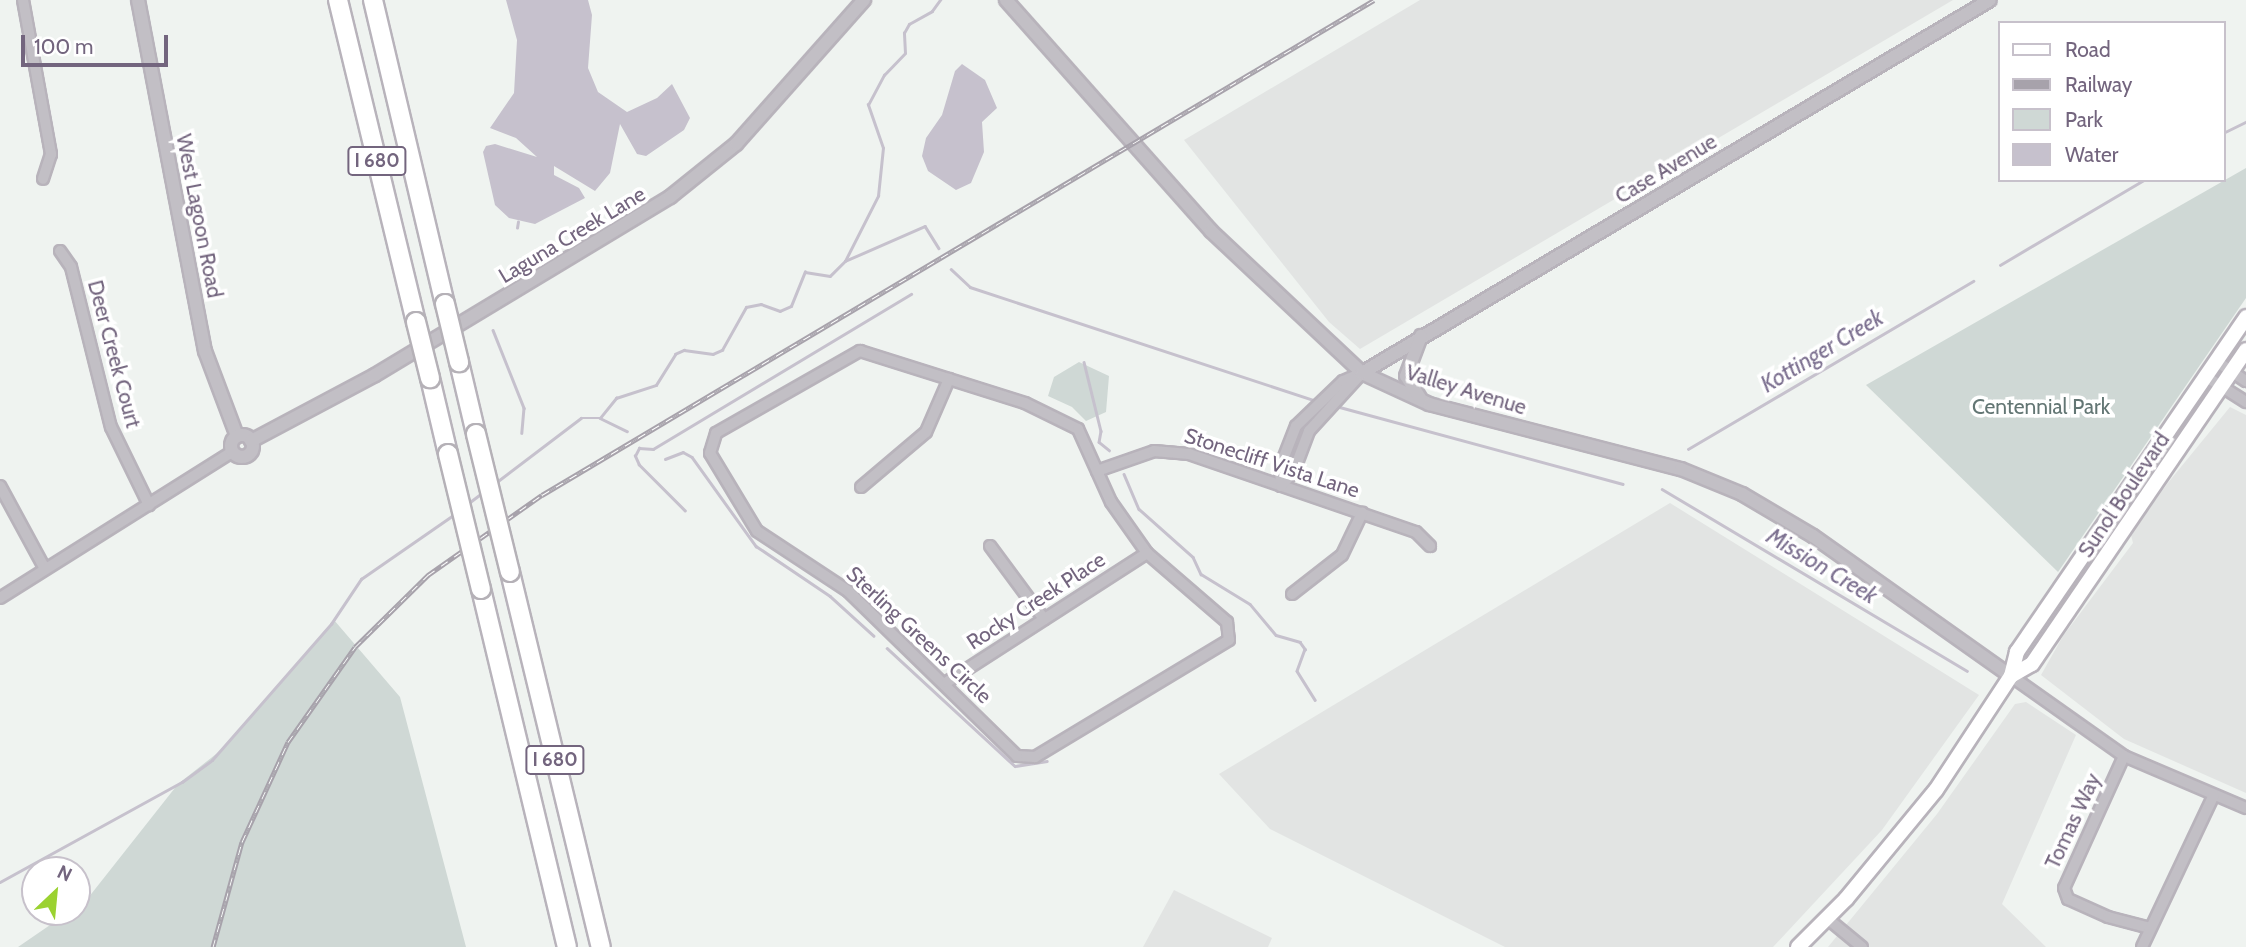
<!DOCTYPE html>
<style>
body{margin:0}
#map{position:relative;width:2246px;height:947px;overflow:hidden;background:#eff3f0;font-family:Cabin,sans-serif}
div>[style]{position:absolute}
.built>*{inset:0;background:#e2e4e3}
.green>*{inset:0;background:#cfd8d5}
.water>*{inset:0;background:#c6c1cd}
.stream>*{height:2.5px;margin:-1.25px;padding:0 1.25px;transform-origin:1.25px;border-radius:1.25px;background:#c6c1cd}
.roads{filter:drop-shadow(2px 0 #b8b3bb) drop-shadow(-2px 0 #b8b3bb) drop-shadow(0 2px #b8b3bb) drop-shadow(0 -2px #b8b3bb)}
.minor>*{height:10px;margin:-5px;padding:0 5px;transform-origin:5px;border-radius:5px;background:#c2bfc5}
.tertiary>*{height:12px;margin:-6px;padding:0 6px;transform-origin:6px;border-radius:6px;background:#c2bfc5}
.tertiary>.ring{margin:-6px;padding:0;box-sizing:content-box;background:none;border:12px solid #c2bfc5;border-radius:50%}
.secondary>*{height:14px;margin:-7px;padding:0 7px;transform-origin:7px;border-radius:7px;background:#fff}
.motorway>*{height:18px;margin:-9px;padding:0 9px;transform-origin:9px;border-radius:9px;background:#fff}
.rail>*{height:5px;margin-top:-2.5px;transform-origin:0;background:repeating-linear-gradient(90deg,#fff 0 8px,#a7a2ab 0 16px);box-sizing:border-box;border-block:2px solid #a7a2ab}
.bridges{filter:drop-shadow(2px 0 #b5b1b7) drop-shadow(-2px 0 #b5b1b7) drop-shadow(0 2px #b5b1b7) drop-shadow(0 -2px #b5b1b7)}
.motorway-bridge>*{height:18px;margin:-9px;padding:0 9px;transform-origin:9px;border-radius:9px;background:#fff}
span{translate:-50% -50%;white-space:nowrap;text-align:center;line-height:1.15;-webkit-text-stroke:7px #fff;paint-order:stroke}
.shield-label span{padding:2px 5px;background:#fff;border:2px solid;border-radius:5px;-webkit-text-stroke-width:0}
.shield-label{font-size:19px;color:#73657e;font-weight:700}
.street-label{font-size:21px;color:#73657e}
.park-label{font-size:21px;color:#637674}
.water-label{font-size:23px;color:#7b6f8f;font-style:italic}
.legend{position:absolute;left:1998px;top:21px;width:228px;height:161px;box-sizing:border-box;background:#fff;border:2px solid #c7c1cb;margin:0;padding:9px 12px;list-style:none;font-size:21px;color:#73657e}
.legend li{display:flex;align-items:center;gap:14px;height:35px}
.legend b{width:35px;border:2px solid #c7c1cb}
.north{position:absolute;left:21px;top:856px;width:70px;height:70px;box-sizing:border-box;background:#fff;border:2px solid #c7c1cb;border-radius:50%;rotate:26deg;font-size:19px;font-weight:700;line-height:28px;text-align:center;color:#73657e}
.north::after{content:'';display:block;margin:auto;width:24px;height:32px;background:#9bd231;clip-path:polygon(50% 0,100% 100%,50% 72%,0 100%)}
.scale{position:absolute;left:21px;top:35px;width:147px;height:32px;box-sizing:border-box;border:4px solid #73657e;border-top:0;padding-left:9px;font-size:21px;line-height:24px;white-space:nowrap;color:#73657e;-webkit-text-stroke:5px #fff;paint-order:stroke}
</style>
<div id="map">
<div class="built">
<i style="clip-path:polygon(1420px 0,1953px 0,1360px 349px,1329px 322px,1184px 140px)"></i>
<i style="clip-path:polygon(2230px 407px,2246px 415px,2246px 793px,2124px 739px,2041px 675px,2063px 636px,2133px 543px,2131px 535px,2167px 484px)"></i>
<i style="clip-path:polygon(1670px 503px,1979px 695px,1882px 830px,1773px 947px,1505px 947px,1270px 829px,1219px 774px)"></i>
<i style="clip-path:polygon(2026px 702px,2076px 735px,2002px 904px,2046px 947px,1828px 947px,1937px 814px,2015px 704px)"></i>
<i style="clip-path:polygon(1174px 890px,1272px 938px,1268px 947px,1143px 947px)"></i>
</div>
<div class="green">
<i style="clip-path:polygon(2246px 168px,2246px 298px,2058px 572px,1866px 385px)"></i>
<i style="clip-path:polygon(1079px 362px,1109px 376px,1106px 412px,1086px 421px,1072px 407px,1048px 396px,1054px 377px)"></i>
<i style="clip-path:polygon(334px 620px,400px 697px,466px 947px,18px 947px,69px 912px,77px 912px,178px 784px,225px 747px)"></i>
</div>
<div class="water">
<i style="clip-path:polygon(506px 0,588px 0,592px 15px,588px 68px,598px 92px,627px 112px,657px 98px,672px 84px,690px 118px,684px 130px,646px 156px,637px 154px,620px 124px,610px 173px,595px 191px,554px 166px,554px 175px,579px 188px,585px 198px,535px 224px,509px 218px,495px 205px,483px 152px,486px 146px,495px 144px,537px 157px,516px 138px,490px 128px,514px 93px,517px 40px)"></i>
<i style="clip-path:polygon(962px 64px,985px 80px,997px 108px,982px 122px,984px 152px,971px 183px,956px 190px,928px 171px,922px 156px,926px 138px,942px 115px,955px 71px)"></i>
</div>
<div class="stream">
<i style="left:2223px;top:133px;width:25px;rotate:-26deg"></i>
<i style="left:517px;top:228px;width:6px;rotate:-81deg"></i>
<i style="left:845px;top:261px;width:87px;rotate:-23.6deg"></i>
<i style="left:925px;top:226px;width:26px;rotate:58deg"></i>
<i style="left:2000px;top:265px;width:167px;rotate:-30.6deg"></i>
<i style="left:951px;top:269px;width:26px;rotate:43deg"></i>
<i style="left:970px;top:287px;width:364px;rotate:18.2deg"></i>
<i style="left:493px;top:330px;width:84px;rotate:68.3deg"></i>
<i style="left:524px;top:408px;width:25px;rotate:95deg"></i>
<i style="left:1084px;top:362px;width:71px;rotate:76.2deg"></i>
<i style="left:1101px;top:431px;width:11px;rotate:100deg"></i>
<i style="left:1099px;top:442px;width:13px;rotate:39deg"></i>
<i style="left:1336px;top:406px;width:297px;rotate:15.2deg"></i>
<i style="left:600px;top:418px;width:30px;rotate:26deg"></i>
<i style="left:1688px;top:449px;width:331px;rotate:-30.5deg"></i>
<i style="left:665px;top:459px;width:19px;rotate:-21deg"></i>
<i style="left:683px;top:452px;width:10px;rotate:29deg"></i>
<i style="left:692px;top:457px;width:110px;rotate:54.3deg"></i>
<i style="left:756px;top:546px;width:89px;rotate:34deg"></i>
<i style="left:830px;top:596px;width:59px;rotate:42.3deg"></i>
<i style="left:1124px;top:474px;width:38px;rotate:67deg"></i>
<i style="left:1139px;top:509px;width:72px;rotate:41.6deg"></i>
<i style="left:1193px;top:557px;width:19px;rotate:65deg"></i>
<i style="left:1201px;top:574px;width:57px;rotate:31.5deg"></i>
<i style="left:1250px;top:604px;width:40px;rotate:50deg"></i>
<i style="left:1276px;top:635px;width:25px;rotate:16deg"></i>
<i style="left:1300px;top:642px;width:9px;rotate:54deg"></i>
<i style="left:1305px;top:649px;width:23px;rotate:110deg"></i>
<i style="left:1297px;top:671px;width:34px;rotate:58deg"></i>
<i style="left:494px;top:484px;width:109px;rotate:-37.2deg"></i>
<i style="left:581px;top:418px;width:19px"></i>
<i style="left:600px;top:418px;width:26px;rotate:-51deg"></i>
<i style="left:616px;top:398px;width:42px;rotate:-18deg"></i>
<i style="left:656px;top:385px;width:36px;rotate:-58deg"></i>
<i style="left:675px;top:354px;width:10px;rotate:-24deg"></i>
<i style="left:684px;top:350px;width:29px;rotate:8deg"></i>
<i style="left:713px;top:354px;width:10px;rotate:-24deg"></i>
<i style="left:722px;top:350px;width:49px;rotate:-60.8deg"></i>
<i style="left:746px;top:307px;width:15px;rotate:-11deg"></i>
<i style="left:761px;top:304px;width:20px;rotate:20deg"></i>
<i style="left:780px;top:311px;width:12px;rotate:-24deg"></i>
<i style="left:791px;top:306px;width:37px;rotate:-68deg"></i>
<i style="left:805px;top:272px;width:25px;rotate:9deg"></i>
<i style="left:830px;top:276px;width:21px;rotate:-45deg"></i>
<i style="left:845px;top:261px;width:73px;rotate:-63.1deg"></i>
<i style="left:878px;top:196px;width:48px;rotate:-84.1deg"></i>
<i style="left:883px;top:148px;width:46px;rotate:-109.2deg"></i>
<i style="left:868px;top:105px;width:34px;rotate:-62deg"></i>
<i style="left:884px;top:75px;width:30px;rotate:-46deg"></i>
<i style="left:905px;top:53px;width:20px;rotate:-93deg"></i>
<i style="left:904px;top:33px;width:10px;rotate:-61deg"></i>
<i style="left:909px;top:24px;width:26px;rotate:-29deg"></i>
<i style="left:932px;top:11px;width:14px;rotate:-54deg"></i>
<i style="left:1662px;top:489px;width:355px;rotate:30.8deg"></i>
<i style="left:466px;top:505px;width:21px;rotate:-37deg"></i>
<i style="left:685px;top:511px;width:65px;rotate:-135deg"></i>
<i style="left:639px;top:465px;width:10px;rotate:-114deg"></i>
<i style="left:635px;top:456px;width:9px;rotate:-63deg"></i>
<i style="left:639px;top:448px;width:14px;rotate:4deg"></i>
<i style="left:653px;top:449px;width:301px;rotate:-31deg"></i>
<i style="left:887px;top:648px;width:174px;rotate:42.7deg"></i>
<i style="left:1015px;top:766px;width:32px;rotate:-9deg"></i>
<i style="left:0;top:882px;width:208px;rotate:-28.8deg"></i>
<i style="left:182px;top:782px;width:37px;rotate:-36deg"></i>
<i style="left:212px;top:760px;width:181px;rotate:-48.8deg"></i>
<i style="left:331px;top:624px;width:54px;rotate:-56.3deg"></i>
<i style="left:361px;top:579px;width:114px;rotate:-34.7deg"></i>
</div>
<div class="roads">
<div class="minor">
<i style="left:23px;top:0;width:157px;rotate:79.7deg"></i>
<i style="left:51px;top:154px;width:26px;rotate:108deg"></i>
<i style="left:60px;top:251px;width:19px;rotate:55deg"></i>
<i style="left:71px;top:267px;width:165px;rotate:76deg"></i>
<i style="left:111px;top:427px;width:87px;rotate:64deg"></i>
<i style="left:860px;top:351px;width:173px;rotate:17.5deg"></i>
<i style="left:1025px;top:403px;width:59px;rotate:26.1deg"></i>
<i style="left:1078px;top:429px;width:80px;rotate:65.7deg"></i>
<i style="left:1111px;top:502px;width:62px;rotate:54.8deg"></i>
<i style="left:1147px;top:553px;width:106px;rotate:40.8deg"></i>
<i style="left:1227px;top:622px;width:18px;rotate:84deg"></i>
<i style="left:1229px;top:640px;width:227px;rotate:148.9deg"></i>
<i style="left:1035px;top:757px;width:18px;rotate:-177deg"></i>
<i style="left:1017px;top:756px;width:236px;rotate:-135.7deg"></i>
<i style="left:848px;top:591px;width:109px;rotate:-146.6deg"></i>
<i style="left:757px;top:531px;width:91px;rotate:-121.1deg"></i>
<i style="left:710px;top:453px;width:21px;rotate:-73deg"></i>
<i style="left:716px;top:433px;width:166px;rotate:-29.7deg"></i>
<i style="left:2216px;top:361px;width:36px;rotate:34deg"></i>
<i style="left:2205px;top:376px;width:49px;rotate:32.4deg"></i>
<i style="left:1097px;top:471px;width:60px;rotate:-19.3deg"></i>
<i style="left:1154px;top:451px;width:35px;rotate:5deg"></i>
<i style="left:1189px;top:454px;width:240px;rotate:19deg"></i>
<i style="left:1416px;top:532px;width:20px;rotate:45deg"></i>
<i style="left:0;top:486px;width:94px;rotate:61.5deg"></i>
<i style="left:1281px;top:486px;width:19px;rotate:-93deg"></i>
<i style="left:1280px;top:467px;width:44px;rotate:-68.7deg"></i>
<i style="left:1296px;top:426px;width:65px;rotate:-43.8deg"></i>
<i style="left:1343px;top:381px;width:21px;rotate:-23deg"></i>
<i style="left:1281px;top:486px;width:20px;rotate:-49deg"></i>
<i style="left:1294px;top:471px;width:43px;rotate:-69.4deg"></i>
<i style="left:1309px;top:431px;width:79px;rotate:-47.6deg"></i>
<i style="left:861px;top:487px;width:85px;rotate:-40.2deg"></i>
<i style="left:926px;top:432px;width:58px;rotate:-66.5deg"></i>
<i style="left:990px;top:546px;width:91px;rotate:53.5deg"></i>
<i style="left:1292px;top:594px;width:63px;rotate:-38deg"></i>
<i style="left:1342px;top:555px;width:47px;rotate:-64.5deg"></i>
<i style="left:0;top:598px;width:275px;rotate:-32.2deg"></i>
<i style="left:2011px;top:676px;width:138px;rotate:35.3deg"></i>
<i style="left:2124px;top:756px;width:133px;rotate:23.1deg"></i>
<i style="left:947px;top:682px;width:238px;rotate:-32.8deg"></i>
<i style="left:2124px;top:756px;width:145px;rotate:114.4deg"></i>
<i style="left:2064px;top:888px;width:12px;rotate:70deg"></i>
<i style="left:2068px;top:899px;width:44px;rotate:24.2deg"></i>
<i style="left:2108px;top:917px;width:43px;rotate:14.7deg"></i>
<i style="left:1828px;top:919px;width:44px;rotate:39.5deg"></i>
<i style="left:2142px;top:947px;width:168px;rotate:-64.7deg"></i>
</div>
<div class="tertiary">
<i style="left:138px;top:0;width:357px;rotate:79.2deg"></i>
<i style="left:205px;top:351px;width:91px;rotate:69.4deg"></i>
<i style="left:1006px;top:0;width:309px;rotate:48.4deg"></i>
<i style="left:1211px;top:231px;width:207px;rotate:43.2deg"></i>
<i style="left:1362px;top:373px;width:74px;rotate:24.8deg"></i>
<i style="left:1429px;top:404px;width:260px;rotate:14.5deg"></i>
<i style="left:1681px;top:469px;width:66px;rotate:22.3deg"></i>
<i style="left:1742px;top:494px;width:82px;rotate:30.6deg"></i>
<i style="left:1813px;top:536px;width:242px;rotate:35.3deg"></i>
<i style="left:1362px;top:373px;width:730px;rotate:-30.71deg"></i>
<i style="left:1420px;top:398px;width:26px;rotate:-122deg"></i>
<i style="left:1406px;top:376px;width:43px;rotate:-69.4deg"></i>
<i class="ring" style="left:231px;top:435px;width:10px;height:10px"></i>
<i style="left:251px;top:441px;width:140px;rotate:-28deg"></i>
<i style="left:375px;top:375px;width:345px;rotate:-31.1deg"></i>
<i style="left:670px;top:197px;width:85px;rotate:-38.8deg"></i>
<i style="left:736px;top:144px;width:193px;rotate:-48.4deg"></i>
</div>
<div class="secondary">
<i style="left:2011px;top:676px;width:24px;rotate:-30deg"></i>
<i style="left:2032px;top:664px;width:380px;rotate:-55.7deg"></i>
<i style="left:1798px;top:947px;width:68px;rotate:-45deg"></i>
<i style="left:1846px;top:899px;width:141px;rotate:-50.5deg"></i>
<i style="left:1936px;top:790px;width:136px;rotate:-56.7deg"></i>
<i style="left:2011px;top:676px;width:25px;rotate:-76deg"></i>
<i style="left:2017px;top:652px;width:406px;rotate:-55.6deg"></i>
</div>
<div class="motorway">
<i style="left:338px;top:0;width:331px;rotate:76.4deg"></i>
<i style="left:373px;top:0;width:312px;rotate:76.7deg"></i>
<i style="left:459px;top:362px;width:74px;rotate:76.7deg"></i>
<i style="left:430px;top:378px;width:78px;rotate:76.7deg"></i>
<i style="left:510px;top:572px;width:386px;rotate:76.4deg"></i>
<i style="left:481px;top:589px;width:368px;rotate:76.5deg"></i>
</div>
</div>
<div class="rail">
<i style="left:213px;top:947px;width:109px;rotate:-74.6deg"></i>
<i style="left:242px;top:842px;width:110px;rotate:-65.3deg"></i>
<i style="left:288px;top:742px;width:116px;rotate:-54.8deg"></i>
<i style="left:355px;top:647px;width:103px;rotate:-44.6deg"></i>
<i style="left:428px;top:575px;width:139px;rotate:-35.1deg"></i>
<i style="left:542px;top:495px;width:968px;rotate:-30.75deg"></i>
</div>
<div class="bridges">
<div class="motorway-bridge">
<i style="left:445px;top:304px;width:60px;rotate:76.4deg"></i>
<i style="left:416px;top:322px;width:58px;rotate:76deg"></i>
<i style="left:476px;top:434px;width:142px;rotate:76.2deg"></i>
<i style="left:448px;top:454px;width:139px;rotate:76.3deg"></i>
</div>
</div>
<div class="shield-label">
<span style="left:377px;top:161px">I 680</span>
<span style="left:555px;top:760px">I 680</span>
</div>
<div class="street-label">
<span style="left:1666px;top:169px;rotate:-31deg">Case Avenue</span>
<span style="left:199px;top:216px;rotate:79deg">West Lagoon Road</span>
<span style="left:572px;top:235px;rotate:-31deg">Laguna Creek Lane</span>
<span style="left:114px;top:354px;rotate:75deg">Deer Creek Court</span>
<span style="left:1466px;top:390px;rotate:17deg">Valley Avenue</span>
<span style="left:1272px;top:463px;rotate:18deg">Stonecliff Vista Lane</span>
<span style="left:2124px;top:495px;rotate:-56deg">Sunol Boulevard</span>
<span style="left:1036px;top:601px;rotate:-33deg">Rocky Creek Place</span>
<span style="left:919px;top:635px;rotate:43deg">Sterling Greens Circle</span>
<span style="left:2073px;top:821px;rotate:-65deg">Tomas Way</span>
</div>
<div class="park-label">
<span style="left:2041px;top:407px">Centennial Park</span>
</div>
<div class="water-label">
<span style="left:1822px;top:351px;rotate:-31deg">Kottinger Creek</span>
<span style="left:1822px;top:566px;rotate:31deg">Mission Creek</span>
</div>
<ul class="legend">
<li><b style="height:9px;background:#fff"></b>Road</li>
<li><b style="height:9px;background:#a7a2ab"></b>Railway</li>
<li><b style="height:19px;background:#cfd8d5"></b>Park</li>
<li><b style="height:19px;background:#c6c1cd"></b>Water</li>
</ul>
<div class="north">N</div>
<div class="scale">100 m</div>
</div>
